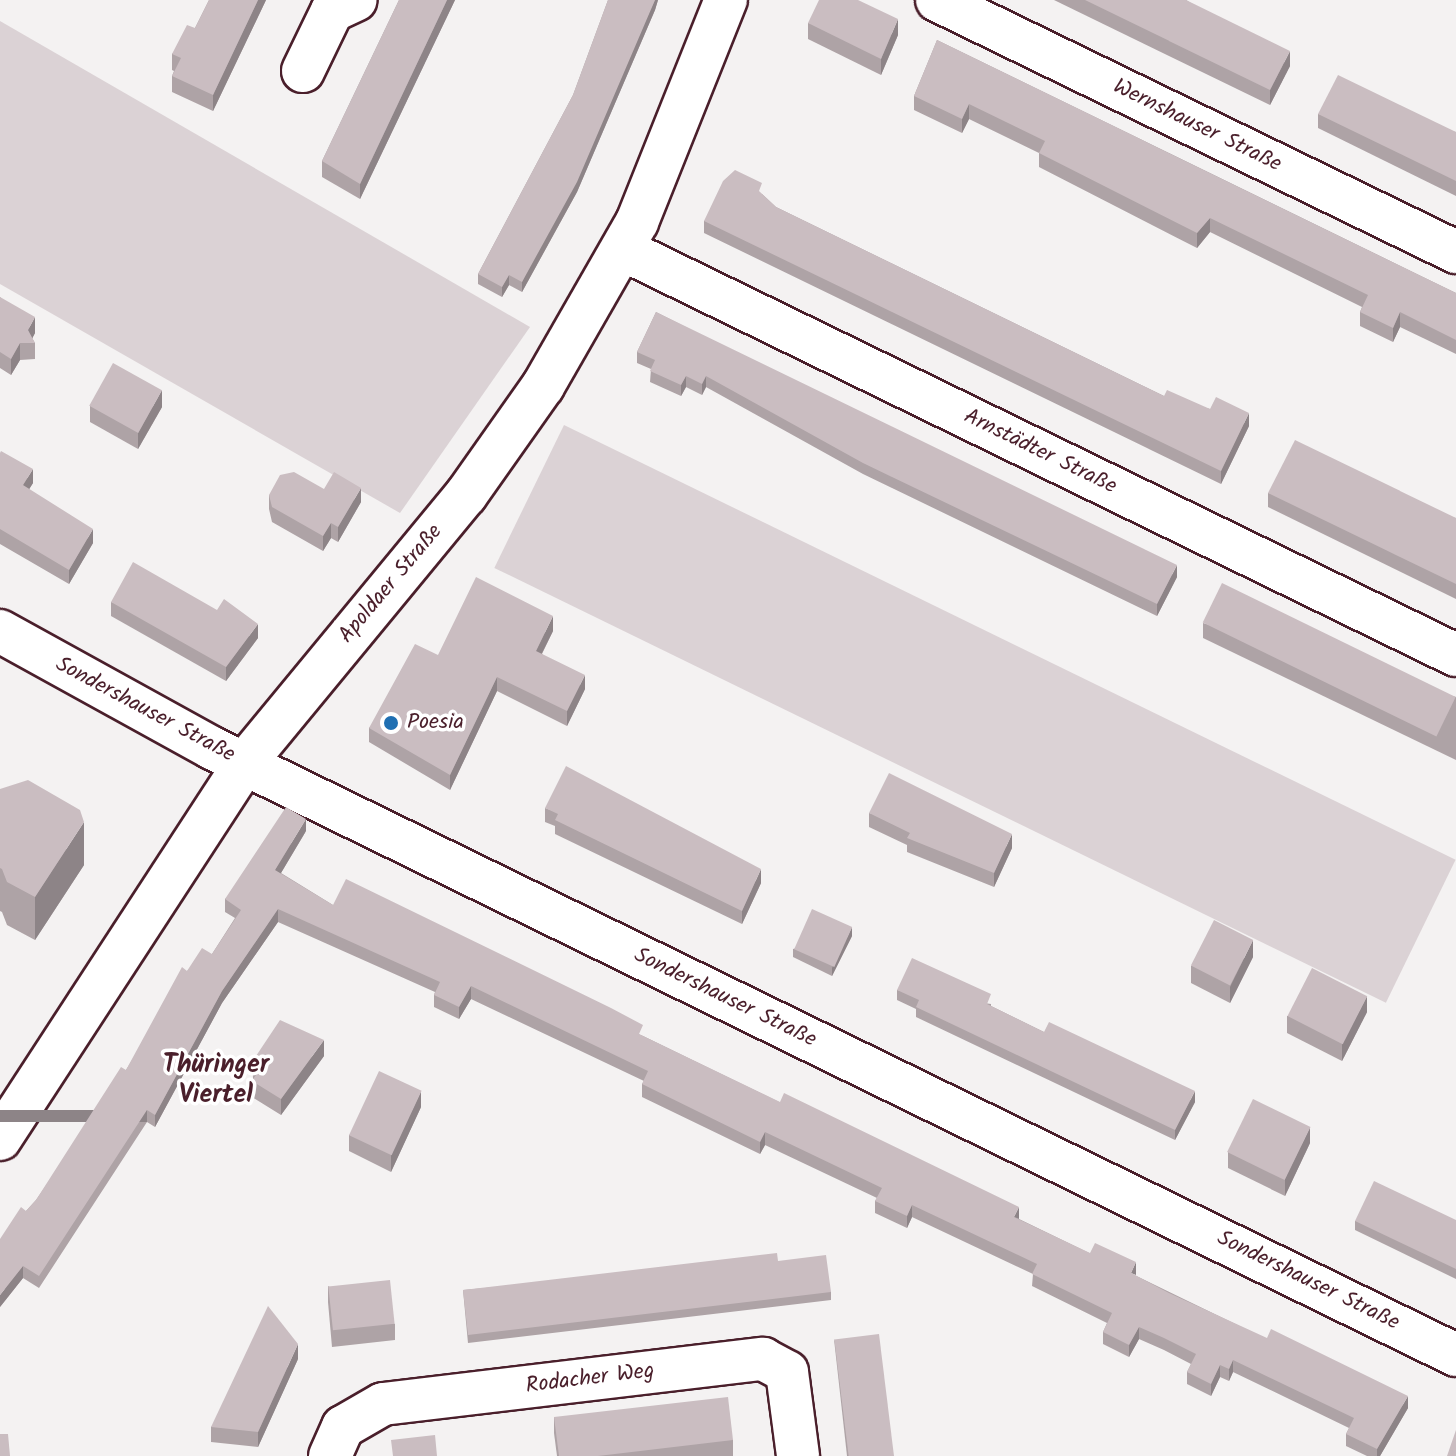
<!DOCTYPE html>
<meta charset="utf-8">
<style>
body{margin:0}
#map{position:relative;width:1456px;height:1456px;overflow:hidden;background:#f4f2f2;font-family:Kalam,sans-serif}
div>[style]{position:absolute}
.green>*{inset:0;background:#dbd2d5;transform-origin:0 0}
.roads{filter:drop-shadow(2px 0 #4a1f2b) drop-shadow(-2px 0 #4a1f2b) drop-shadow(0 2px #4a1f2b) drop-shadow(0 -2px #4a1f2b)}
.street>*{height:42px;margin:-21px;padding:0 21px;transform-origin:21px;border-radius:21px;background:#fff}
.wall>*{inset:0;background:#aea3a6}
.shaded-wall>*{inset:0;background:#8d8487;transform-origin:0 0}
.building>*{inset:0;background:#cabdc1;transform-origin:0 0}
.dots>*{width:22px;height:22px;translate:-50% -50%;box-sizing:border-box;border:4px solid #fff;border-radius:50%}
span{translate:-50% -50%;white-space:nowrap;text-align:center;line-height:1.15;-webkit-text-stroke:7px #fff;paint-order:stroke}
.street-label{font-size:22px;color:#4a1f2b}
.poi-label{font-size:22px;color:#4a1f2b}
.left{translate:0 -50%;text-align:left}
.quarter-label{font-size:26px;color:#4a1f2b;font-weight:700}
</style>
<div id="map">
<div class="green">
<i style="clip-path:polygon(0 21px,530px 327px,400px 513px,0 284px)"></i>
<i style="left:564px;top:425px;width:992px;height:159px;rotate:26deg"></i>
</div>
<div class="roads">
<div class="street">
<i style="left:937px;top:0;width:577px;rotate:25.9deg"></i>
<i style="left:303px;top:71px;width:67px;rotate:-64.2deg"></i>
<i style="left:332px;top:11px;width:26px;rotate:-25deg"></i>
<i style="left:624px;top:250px;width:925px;rotate:25.96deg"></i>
<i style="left:0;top:631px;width:242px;rotate:28.9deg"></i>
<i style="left:212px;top:748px;width:1384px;rotate:26.01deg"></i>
<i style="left:0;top:1139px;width:447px;rotate:-56.9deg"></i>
<i style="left:244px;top:764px;width:349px;rotate:-50.5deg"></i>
<i style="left:466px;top:495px;width:133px;rotate:-54.8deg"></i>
<i style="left:543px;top:386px;width:189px;rotate:-60.2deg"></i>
<i style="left:637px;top:222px;width:239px;rotate:-68.2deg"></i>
<i style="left:330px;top:1456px;width:32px;rotate:-66deg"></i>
<i style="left:343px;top:1427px;width:46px;rotate:-29.9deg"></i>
<i style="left:383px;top:1404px;width:383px;rotate:-6.8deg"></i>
<i style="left:763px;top:1359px;width:27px;rotate:28deg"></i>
<i style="left:787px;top:1372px;width:85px;rotate:82.5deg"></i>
</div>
</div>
<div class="wall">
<i style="clip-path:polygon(209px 0,266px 0,213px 111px,172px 92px,172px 76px,174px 71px,172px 70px,172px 54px,195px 28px)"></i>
<i style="clip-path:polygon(399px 0,455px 0,360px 199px,322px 177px,322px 161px)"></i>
<i style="clip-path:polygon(608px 0,658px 0,655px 10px,577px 192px,522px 292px,509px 285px,502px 297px,478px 284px,478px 274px,573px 95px)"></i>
<i style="clip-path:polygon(1054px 0,1186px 0,1290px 66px,1270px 105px)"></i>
<i style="clip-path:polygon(808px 23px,898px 35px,881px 75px,808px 39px)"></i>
<i style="clip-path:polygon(937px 40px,1456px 293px,1456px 354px,1400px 327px,1393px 342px,1360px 326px,1360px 312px,1362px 307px,1210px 232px,1197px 248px,1039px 167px,1039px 153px,969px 119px,962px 133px,914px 110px,914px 96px)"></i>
<i style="clip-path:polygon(1318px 114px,1456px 132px,1456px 196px,1318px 128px)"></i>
<i style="clip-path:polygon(762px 194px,776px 207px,1164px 396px,1210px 409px,1249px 426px,1221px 484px,704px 233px,704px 221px)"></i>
<i style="clip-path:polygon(0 297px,35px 333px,32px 338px,35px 343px,35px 359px,20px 360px,11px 375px,0 368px)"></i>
<i style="clip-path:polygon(656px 312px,1177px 577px,1157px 616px,863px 474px,706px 387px,702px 395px,686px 387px,681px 396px,650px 382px,651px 369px,637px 363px,637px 352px)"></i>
<i style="clip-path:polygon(90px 406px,162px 407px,138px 449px,90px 422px)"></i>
<i style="clip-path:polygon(0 453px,33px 483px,29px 489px,93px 543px,69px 584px,0 544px)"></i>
<i style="clip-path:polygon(324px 489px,361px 502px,338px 542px,331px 538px,323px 551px,272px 522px,269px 509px,269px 495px)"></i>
<i style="clip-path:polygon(1268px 493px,1456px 518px,1456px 599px,1268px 507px)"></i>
<i style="clip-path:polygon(111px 602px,258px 638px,226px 681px,111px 616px)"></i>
<i style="clip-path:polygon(1203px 623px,1456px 697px,1456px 760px,1203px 638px)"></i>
<i style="clip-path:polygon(553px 631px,542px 654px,585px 689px,567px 726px,497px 691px,450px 790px,369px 742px,369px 728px,438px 655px)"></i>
<i style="clip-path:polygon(0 789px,84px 865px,35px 940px,7px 925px,2px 912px,0 911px)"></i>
<i style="clip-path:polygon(545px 808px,761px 883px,742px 924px,555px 834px,555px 826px,545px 822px)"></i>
<i style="clip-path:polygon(869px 813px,1012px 848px,994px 887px,907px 852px,907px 845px,869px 827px)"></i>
<i style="clip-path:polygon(306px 831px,281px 873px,333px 905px,643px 1036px,1408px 1408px,1380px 1456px,1367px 1456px,1346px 1446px,1346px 1434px,1349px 1428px,1233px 1372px,1229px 1381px,1220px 1377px,1211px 1396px,1187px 1384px,1187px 1372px,1191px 1364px,1164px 1350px,1139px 1339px,1129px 1357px,1103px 1344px,1103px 1332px,1107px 1323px,1032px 1286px,1033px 1274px,912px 1217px,907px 1228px,875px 1213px,875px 1201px,877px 1198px,765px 1145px,760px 1154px,642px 1097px,642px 1084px,644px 1081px,471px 999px,459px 1019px,434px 1007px,434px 995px,435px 992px,278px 922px,222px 1003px,155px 1127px,147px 1122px,39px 1288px,23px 1278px,0 1307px,26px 1211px,36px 1200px,126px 1070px,187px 971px,212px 954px,235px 918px,225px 912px,225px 899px)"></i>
<i style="clip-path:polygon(852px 936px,832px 976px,793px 957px,793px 949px)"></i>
<i style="clip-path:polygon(1253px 957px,1230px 1003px,1191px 983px,1191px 966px)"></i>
<i style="clip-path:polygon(897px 990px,991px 1004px,991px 1006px,1044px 1032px,1195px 1102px,1175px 1140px,916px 1017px,916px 1009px,897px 1000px)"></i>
<i style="clip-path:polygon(1367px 1012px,1342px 1061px,1287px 1033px,1287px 1016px)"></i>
<i style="clip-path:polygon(324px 1056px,281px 1115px,252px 1097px,252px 1081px,253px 1078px,252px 1062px)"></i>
<i style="clip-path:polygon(421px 1107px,391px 1172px,349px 1151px,349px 1135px)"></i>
<i style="clip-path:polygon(1310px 1143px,1285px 1196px,1228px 1168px,1228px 1152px)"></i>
<i style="clip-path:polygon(1456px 1220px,1456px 1279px,1355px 1230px,1355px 1221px)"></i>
<i style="clip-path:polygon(778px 1261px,831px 1292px,831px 1300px,468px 1343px,463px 1290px)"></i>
<i style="clip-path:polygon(328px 1286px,395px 1324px,395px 1340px,332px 1347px,328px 1302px)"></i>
<i style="clip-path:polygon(834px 1339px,893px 1456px,847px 1456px)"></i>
<i style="clip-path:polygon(298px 1359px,258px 1447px,211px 1442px,211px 1427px)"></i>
<i style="clip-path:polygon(554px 1417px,733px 1440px,733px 1456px,557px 1456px,554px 1433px)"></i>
</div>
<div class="shaded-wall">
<i style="clip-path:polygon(258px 0,266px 0,213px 111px,213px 95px)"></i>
<i style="clip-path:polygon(447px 0,455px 0,360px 199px,360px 184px)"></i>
<i style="clip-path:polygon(655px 0,658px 0,655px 10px,577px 192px,522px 292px,522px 282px)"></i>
<i style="clip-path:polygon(898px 19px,898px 35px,881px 75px,881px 59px)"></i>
<i style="clip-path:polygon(1290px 51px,1290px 66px,1270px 105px,1270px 90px)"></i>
<i style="clip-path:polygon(969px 104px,969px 119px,962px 133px,962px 119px)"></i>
<i style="clip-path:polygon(1210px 218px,1210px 232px,1197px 248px,1197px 233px)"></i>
<i style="clip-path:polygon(509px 275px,509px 285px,502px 297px,502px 287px)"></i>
<i style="clip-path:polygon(1400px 312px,1400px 327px,1393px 342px,1393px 328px)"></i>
<i style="clip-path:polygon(35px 317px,35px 333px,30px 343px,28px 330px)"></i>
<i style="clip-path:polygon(20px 343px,20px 360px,11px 375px,11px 359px)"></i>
<i style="clip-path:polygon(686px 376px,686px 387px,681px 396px,681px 385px)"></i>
<i style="clip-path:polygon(706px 376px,706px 387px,702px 395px,702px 384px)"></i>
<i style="clip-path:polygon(162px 390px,162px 407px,138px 449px,138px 433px)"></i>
<i style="clip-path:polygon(1249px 413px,1249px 426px,1221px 484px,1221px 471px)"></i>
<i style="clip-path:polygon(33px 469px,33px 483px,23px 499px,23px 485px)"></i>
<i style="clip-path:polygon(361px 488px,361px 502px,338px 542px,338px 527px)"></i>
<i style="clip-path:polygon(331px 523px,331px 538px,323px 551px,323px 536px)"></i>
<i style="clip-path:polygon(93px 529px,93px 543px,69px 584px,69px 570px)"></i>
<i style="clip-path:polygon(1177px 565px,1177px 577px,1157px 616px,1157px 604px)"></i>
<i style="clip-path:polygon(553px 616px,553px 631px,536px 665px,536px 651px)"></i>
<i style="clip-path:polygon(258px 624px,258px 638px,226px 681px,226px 667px)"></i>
<i style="clip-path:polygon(585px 675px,585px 689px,567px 726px,567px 711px)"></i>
<i style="clip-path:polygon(497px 677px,497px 691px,450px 790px,450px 775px)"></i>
<i style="clip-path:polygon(306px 819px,306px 831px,275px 883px,275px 870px)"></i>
<i style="clip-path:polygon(84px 822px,84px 865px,35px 940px,35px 897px)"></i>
<i style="clip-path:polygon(1012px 834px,1012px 848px,994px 887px,994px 873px)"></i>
<i style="clip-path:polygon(761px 869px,761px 883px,742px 924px,742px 911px)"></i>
<i style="clip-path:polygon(278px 909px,278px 922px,222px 1003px,155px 1127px,155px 1115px,222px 991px)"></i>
<i style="clip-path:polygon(852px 927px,852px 936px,832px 976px,832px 968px)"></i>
<i style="clip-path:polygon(1253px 940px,1253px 957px,1230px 1003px,1230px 987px)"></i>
<i style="clip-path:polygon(471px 986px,471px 999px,459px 1019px,459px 1007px)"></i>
<i style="clip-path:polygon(1367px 996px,1367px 1012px,1342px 1061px,1342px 1044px)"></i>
<i style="clip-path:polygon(324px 1040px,324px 1056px,281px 1115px,281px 1099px)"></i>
<i style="clip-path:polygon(421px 1091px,421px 1107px,391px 1172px,391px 1155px)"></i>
<i style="clip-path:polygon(1195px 1091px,1195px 1102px,1175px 1140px,1175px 1130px)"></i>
<i style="left:147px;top:1110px;width:12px;height:198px;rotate:90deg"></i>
<i style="clip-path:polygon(1310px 1127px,1310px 1143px,1285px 1196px,1285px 1179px)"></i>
<i style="clip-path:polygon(765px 1132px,765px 1145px,760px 1154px,760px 1142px)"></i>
<i style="clip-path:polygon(912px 1205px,912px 1217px,907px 1228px,907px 1216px)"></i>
<i style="clip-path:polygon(1019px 1207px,1019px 1219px,1014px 1217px)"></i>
<i style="clip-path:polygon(1136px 1262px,1136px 1275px,1131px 1273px)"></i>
<i style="clip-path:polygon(23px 1266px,23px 1278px,0 1307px,0 1295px)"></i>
<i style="clip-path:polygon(1139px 1327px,1139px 1339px,1129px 1357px,1129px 1345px)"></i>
<i style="clip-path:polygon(298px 1344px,298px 1359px,258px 1447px,258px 1432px)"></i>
<i style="clip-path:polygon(1233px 1360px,1233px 1372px,1229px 1381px,1229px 1369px)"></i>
<i style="clip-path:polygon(1220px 1365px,1220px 1377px,1211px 1396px,1211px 1384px)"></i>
<i style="clip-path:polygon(1408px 1396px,1408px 1408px,1380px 1456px,1377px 1456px,1377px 1449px)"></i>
</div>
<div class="building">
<i style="clip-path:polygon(209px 0,258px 0,213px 95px,172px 76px,181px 58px,172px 54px,187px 25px,195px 28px)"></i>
<i style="clip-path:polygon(399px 0,447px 0,360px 184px,322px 161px)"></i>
<i style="clip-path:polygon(608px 0,655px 0,577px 182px,522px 282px,509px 275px,502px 287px,478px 274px,573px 95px)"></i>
<i style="clip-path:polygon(819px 0,858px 0,898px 19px,881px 59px,808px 23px)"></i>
<i style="clip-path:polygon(1085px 0,1186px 0,1290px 51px,1270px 90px)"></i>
<i style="clip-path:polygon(937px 40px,1456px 293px,1456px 340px,1400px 312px,1393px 328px,1360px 312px,1368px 295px,1210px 218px,1197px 233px,1039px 153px,1045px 141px,969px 104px,962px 119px,914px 96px)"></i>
<i style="clip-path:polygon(1338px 75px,1456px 132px,1456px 181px,1318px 114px)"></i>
<i style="clip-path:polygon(735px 170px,762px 183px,759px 191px,776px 207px,1164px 396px,1167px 390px,1210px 409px,1216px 397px,1249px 413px,1221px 471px,704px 221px,723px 181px)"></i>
<i style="clip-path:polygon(0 297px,35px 317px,28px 330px,35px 343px,20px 343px,11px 359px,0 352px)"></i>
<i style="clip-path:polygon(656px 312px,1177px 565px,1157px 604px,863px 463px,706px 376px,702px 384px,686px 376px,681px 385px,650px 371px,655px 360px,637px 352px)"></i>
<i style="left:113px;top:363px;width:56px;height:49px;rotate:29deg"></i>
<i style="clip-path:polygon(1295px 440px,1456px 518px,1456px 584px,1268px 493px)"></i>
<i style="clip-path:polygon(1px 451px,33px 469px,23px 485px,93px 529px,69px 570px,0 529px,0 453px)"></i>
<i style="clip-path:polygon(294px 472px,324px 489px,334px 472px,361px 488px,338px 527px,331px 523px,323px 536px,272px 507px,269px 495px,280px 475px)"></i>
<i style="clip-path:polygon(133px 562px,217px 610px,224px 599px,258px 624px,226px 667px,111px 602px)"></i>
<i style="clip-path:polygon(476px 577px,553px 616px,536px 651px,585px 675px,567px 711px,497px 677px,450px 775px,369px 728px,415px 644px,438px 655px)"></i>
<i style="left:1222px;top:583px;width:260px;height:44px;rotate:26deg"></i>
<i style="clip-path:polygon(566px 766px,761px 869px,742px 911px,555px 820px,558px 814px,545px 808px)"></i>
<i style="clip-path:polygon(889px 773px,1012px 834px,994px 873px,907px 838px,910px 833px,869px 813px)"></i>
<i style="clip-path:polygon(28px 780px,80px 810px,84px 822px,35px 897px,7px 882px,2px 869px,0 868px,0 789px)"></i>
<i style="clip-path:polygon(286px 807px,306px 819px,275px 870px,333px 905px,346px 879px,611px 1008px,643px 1025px,639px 1034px,780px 1102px,784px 1093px,1019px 1207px,1014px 1217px,1090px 1253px,1095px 1243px,1136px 1262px,1131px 1273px,1169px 1293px,1267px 1338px,1271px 1329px,1408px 1396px,1377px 1449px,1346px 1434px,1354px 1418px,1233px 1360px,1229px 1369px,1220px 1365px,1211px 1384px,1187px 1372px,1196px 1354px,1164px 1338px,1139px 1327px,1129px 1345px,1103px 1332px,1112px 1313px,1032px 1274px,1037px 1264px,912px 1205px,907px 1216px,875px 1201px,882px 1188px,765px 1132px,760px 1142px,642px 1084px,648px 1071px,471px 986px,459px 1007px,434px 995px,440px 982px,278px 909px,222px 991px,155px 1115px,147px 1110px,39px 1276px,23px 1266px,0 1295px,0 1239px,21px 1207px,26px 1211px,36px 1200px,121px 1067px,126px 1070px,182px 967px,187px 971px,202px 948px,212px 954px,241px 910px,225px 899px)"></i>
<i style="left:812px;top:909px;width:44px;height:44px;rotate:24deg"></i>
<i style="left:1214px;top:920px;width:44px;height:51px;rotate:27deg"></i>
<i style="clip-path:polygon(912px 958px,991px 994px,987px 1004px,1044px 1032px,1049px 1022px,1195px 1091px,1175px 1130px,916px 1007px,919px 1000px,897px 990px)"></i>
<i style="left:1312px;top:968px;width:62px;height:54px;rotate:27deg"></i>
<i style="clip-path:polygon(280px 1020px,324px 1040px,281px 1099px,252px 1081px,261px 1067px,252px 1062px)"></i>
<i style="left:379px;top:1071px;width:47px;height:71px;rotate:25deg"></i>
<i style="left:1253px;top:1099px;width:64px;height:59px;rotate:26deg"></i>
<i style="clip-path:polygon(1374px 1181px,1456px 1220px,1456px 1269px,1355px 1221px)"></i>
<i style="clip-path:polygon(777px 1253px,778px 1261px,826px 1255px,831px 1292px,468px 1335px,463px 1290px)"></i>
<i style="left:390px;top:1280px;width:44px;height:62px;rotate:84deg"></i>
<i style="clip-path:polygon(268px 1306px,298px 1344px,258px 1432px,211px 1427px)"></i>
<i style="left:879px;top:1334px;width:123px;height:45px;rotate:83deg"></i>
<i style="clip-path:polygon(728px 1397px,733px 1440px,598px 1456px,559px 1456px,554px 1417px)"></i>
<i style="clip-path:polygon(1456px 1430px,1456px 1456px,1447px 1456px)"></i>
<i style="clip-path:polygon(0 1434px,8px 1434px,10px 1456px,0 1456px)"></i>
<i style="clip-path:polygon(435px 1435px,437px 1456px,393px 1456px,391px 1440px)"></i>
</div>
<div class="dots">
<i style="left:391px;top:723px;background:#1f6fb2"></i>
</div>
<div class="street-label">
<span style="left:1197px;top:126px;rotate:26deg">Wernshauser Straße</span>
<span style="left:1040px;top:452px;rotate:26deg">Arnstädter Straße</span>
<span style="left:391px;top:584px;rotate:-50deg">Apoldaer Straße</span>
<span style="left:145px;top:710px;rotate:28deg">Sondershauser Straße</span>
<span style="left:725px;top:998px;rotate:26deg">Sondershauser Straße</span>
<span style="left:1308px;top:1281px;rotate:26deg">Sondershauser Straße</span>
<span style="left:590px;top:1379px;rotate:-7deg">Rodacher Weg</span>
</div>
<div class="poi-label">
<span class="left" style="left:407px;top:723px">Poesia</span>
</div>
<div class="quarter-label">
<span style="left:216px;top:1081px">Thüringer<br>Viertel</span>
</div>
</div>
